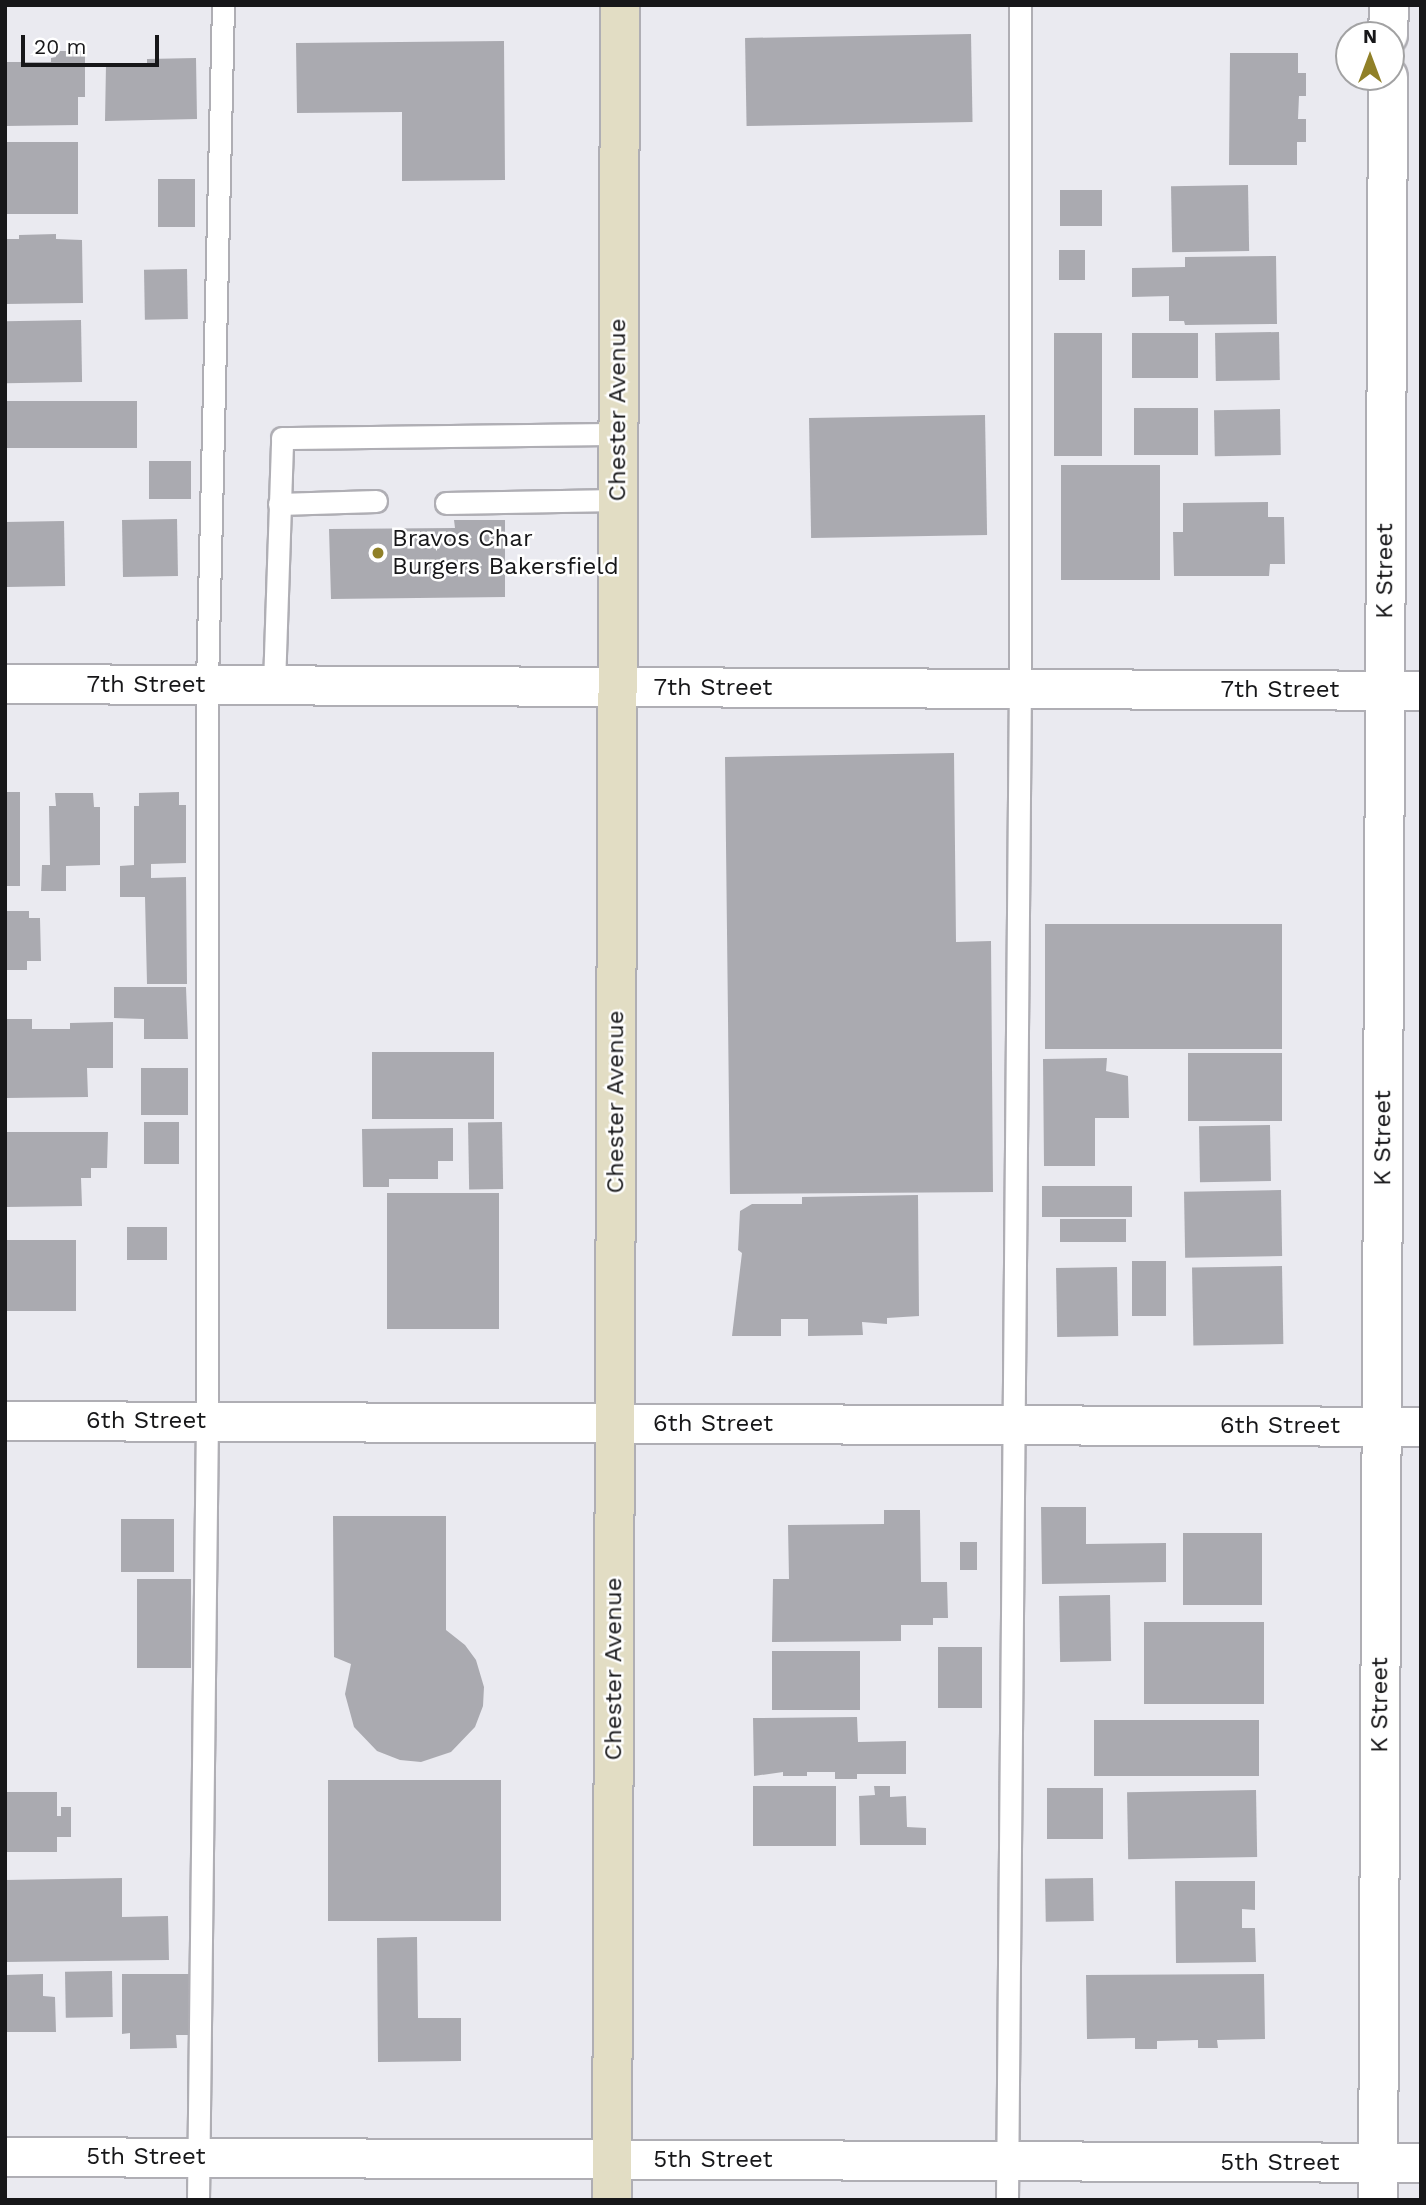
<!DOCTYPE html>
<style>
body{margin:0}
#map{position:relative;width:1426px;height:2205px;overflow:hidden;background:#eaeaf0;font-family:"Work Sans",sans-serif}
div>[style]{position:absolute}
.building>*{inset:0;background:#aaaab0;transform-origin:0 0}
.roads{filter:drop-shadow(2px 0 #afaeb4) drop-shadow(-2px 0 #afaeb4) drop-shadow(0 2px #afaeb4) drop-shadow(0 -2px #afaeb4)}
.lane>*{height:21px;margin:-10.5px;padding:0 10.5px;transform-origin:10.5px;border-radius:10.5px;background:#fff}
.street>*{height:38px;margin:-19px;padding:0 19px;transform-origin:19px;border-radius:19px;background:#fff}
.secondary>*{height:38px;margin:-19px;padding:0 19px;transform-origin:19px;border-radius:19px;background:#e2ddc4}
.dots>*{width:19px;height:19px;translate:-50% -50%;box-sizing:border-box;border:4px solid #fff;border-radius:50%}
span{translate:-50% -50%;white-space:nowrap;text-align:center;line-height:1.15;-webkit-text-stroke:5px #fff;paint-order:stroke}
.street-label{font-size:24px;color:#171719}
.poi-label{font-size:24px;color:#171719}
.left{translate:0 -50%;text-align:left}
.frame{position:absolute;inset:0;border:7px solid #171719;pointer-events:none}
.north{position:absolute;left:1335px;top:21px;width:70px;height:70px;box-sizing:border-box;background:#fff;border:2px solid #a2a2a3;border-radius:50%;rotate:0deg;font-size:19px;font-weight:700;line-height:28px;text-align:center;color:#171719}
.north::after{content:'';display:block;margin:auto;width:24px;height:32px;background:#908028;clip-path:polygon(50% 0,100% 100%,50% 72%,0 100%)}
.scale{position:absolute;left:21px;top:35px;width:138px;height:32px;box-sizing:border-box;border:4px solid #171719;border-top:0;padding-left:9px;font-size:21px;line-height:24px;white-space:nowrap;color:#171719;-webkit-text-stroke:5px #fff;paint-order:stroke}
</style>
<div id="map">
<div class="building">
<i style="left:971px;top:34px;width:88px;height:226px;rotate:89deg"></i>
<i style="clip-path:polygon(504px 41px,505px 180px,402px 181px,402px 112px,297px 113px,296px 43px)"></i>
<i style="clip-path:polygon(56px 51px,85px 51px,85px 97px,78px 97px,78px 125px,5px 126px,5px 62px,51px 62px,51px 58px,56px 57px)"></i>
<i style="clip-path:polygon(1230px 53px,1298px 53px,1298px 73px,1306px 73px,1306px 96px,1299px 96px,1298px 119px,1306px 119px,1306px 142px,1297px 142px,1297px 165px,1229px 165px)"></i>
<i style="clip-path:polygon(196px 58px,197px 119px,105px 121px,106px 64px,147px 64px,147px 59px)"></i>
<i style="left:5px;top:142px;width:73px;height:72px"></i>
<i style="left:195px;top:179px;width:48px;height:37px;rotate:90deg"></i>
<i style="left:1248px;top:185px;width:66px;height:77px;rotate:89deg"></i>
<i style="left:1060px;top:190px;width:42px;height:36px"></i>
<i style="clip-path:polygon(56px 234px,56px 239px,82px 240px,83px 303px,5px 304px,5px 239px,19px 239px,19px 235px)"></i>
<i style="left:1059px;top:250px;width:26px;height:30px"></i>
<i style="clip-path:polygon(1276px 256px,1277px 324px,1185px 325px,1184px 321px,1169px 321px,1169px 296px,1132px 297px,1132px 268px,1185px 267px,1185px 257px)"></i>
<i style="left:187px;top:269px;width:50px;height:43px;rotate:89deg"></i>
<i style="left:81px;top:320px;width:62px;height:76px;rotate:89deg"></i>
<i style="left:1279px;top:332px;width:48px;height:64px;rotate:89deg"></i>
<i style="left:1054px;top:333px;width:48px;height:123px"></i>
<i style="left:1198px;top:333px;width:45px;height:66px;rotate:90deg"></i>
<i style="left:5px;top:401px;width:132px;height:47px"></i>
<i style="left:1134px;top:408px;width:64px;height:47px"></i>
<i style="left:1280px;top:409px;width:46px;height:66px;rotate:89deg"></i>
<i style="left:985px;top:415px;width:120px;height:176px;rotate:89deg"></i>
<i style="left:149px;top:461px;width:42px;height:38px"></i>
<i style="left:1160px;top:465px;width:115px;height:99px;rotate:90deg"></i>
<i style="clip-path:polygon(1268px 502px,1268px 517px,1284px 517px,1285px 564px,1270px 564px,1269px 576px,1174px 576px,1173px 532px,1183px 532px,1183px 503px)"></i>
<i style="left:177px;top:519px;width:57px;height:55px;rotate:89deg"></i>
<i style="clip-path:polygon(454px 520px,505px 520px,505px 597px,331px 599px,329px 529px,455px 528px)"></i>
<i style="left:64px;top:521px;width:65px;height:59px;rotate:89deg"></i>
<i style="clip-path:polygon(954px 753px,956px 942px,991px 941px,993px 1192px,730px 1194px,725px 757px)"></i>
<i style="left:5px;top:792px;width:15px;height:94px"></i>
<i style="clip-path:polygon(179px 792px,179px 805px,186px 805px,186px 863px,151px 864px,151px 878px,186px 877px,187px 984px,147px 984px,145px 897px,120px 897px,120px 866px,134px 865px,134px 806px,139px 806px,139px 793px)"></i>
<i style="clip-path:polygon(55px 793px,93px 793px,94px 807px,100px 807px,100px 865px,66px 866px,66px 891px,41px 891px,42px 865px,50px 865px,49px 806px,56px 806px)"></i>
<i style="clip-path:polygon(5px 911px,29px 911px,29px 918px,40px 918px,41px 961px,27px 961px,27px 970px,5px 970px)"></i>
<i style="left:1045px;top:924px;width:237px;height:125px"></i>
<i style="clip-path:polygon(114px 987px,186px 987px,188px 1039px,144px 1039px,144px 1019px,114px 1018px)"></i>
<i style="clip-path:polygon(5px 1019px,32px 1019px,32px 1029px,70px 1029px,70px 1023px,113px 1022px,113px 1068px,87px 1068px,88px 1097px,5px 1098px)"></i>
<i style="left:372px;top:1052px;width:122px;height:67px"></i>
<i style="left:1188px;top:1053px;width:94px;height:68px"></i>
<i style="clip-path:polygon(1107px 1058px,1106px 1071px,1128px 1076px,1129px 1118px,1095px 1118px,1095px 1166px,1044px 1166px,1043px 1059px)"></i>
<i style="left:188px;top:1068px;width:47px;height:47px;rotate:90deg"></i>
<i style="left:144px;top:1122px;width:35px;height:42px"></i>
<i style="left:502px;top:1122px;width:67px;height:34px;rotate:89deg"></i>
<i style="left:1270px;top:1125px;width:56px;height:71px;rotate:89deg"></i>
<i style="clip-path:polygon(453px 1128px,453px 1161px,438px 1161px,438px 1179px,389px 1179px,389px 1187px,363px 1187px,362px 1129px)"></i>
<i style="clip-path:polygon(5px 1132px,108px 1132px,107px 1168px,91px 1168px,91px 1178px,81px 1178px,82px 1206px,5px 1207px)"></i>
<i style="left:1132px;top:1186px;width:31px;height:90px;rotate:90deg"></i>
<i style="left:1281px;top:1190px;width:66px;height:97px;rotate:89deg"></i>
<i style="left:499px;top:1193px;width:136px;height:112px;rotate:90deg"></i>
<i style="clip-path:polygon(918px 1195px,919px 1316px,887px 1318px,887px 1324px,862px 1322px,863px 1335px,808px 1336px,808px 1319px,781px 1319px,781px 1336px,732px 1336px,742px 1253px,738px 1250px,740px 1211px,752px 1204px,802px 1204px,802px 1197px)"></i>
<i style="left:1126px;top:1219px;width:23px;height:66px;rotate:90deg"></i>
<i style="left:127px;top:1227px;width:40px;height:33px"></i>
<i style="left:5px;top:1240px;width:71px;height:71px"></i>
<i style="left:1132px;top:1261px;width:34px;height:55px"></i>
<i style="left:1282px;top:1266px;width:78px;height:90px;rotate:89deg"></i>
<i style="left:1117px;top:1267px;width:69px;height:61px;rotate:89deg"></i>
<i style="clip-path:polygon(1041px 1507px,1086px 1507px,1086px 1544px,1166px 1543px,1166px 1582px,1042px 1584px)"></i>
<i style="clip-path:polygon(884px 1510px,920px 1510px,921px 1582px,947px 1582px,948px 1618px,933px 1618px,933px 1625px,901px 1625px,901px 1641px,772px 1642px,773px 1579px,789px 1579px,788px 1525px,884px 1524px)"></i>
<i style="clip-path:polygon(333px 1516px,446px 1516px,446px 1630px,465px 1645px,476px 1660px,484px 1687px,483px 1706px,475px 1727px,451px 1752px,421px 1762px,400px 1760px,377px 1751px,354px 1727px,345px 1694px,351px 1664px,334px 1657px)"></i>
<i style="left:121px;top:1519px;width:53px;height:53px"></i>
<i style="left:1183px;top:1533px;width:79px;height:72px"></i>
<i style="left:960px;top:1542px;width:17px;height:28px"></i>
<i style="left:137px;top:1579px;width:54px;height:89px"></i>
<i style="left:1110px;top:1595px;width:66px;height:51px;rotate:89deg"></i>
<i style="left:1264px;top:1622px;width:82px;height:120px;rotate:90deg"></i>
<i style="left:982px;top:1647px;width:61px;height:44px;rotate:90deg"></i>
<i style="left:772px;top:1651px;width:88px;height:59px"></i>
<i style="clip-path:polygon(857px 1717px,858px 1742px,906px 1741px,906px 1774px,857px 1774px,857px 1779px,835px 1779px,835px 1772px,807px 1772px,807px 1776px,783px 1776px,783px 1772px,754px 1776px,753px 1718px)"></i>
<i style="left:1094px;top:1720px;width:165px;height:56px"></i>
<i style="left:501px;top:1780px;width:141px;height:173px;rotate:90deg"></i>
<i style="left:753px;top:1786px;width:83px;height:60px"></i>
<i style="clip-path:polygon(874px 1786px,890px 1786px,890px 1797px,906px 1796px,907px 1827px,926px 1828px,926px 1845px,860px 1845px,859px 1796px,875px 1795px)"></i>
<i style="left:1103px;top:1788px;width:51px;height:56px;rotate:90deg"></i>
<i style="left:1256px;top:1790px;width:67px;height:129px;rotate:89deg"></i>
<i style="clip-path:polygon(5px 1792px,57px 1792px,57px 1816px,61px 1816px,61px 1807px,71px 1807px,71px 1837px,57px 1837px,57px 1852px,5px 1852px)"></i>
<i style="clip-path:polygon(122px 1878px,122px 1917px,168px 1916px,169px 1960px,5px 1962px,5px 1880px)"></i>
<i style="left:1093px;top:1878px;width:43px;height:48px;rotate:89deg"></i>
<i style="clip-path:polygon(1175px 1881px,1255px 1881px,1255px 1910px,1242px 1909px,1242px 1928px,1255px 1928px,1256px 1962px,1176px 1963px)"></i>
<i style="clip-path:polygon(417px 1937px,418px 2018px,461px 2018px,461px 2061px,378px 2062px,377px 1938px)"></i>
<i style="left:112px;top:1971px;width:46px;height:47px;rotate:89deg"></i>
<i style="clip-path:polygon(43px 1974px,43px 1996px,55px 1997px,56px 2032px,5px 2032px,5px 1975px)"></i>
<i style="clip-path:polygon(122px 1974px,189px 1974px,190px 2035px,176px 2035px,177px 2048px,130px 2049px,130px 2033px,122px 2034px)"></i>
<i style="clip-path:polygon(1264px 1974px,1265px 2039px,1217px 2040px,1218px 2048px,1198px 2048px,1198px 2040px,1157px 2041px,1157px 2049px,1135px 2049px,1135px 2038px,1087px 2039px,1086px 1975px)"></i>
</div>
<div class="roads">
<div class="lane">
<i style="left:446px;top:503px;width:172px;rotate:-1deg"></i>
<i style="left:279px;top:504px;width:97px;rotate:-1.8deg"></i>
<i style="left:274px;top:685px;width:247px;rotate:-88.1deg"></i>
<i style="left:282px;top:438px;width:336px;rotate:-0.7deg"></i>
<i style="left:198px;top:2200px;width:779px;rotate:-89.34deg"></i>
<i style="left:207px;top:1421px;width:737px;rotate:-90deg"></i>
<i style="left:207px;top:684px;width:679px;rotate:-88.65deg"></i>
<i style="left:1007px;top:2200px;width:1511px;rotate:-89.51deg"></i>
<i style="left:1020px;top:689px;width:684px;rotate:-90deg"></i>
</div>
<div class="street">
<i style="left:1388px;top:35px;width:30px;rotate:-88deg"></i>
<i style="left:5px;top:684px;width:1416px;rotate:0.28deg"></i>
<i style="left:5px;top:1421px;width:1416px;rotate:0.24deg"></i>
<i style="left:5px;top:2157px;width:1416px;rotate:0.24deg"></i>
<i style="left:1378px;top:2200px;width:2123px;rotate:-89.73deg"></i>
</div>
<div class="secondary">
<i style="left:612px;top:2200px;width:2195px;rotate:-89.79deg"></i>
</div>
</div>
<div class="dots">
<i style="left:378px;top:553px;background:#908028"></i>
</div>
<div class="street-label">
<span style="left:618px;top:410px;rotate:-90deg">Chester Avenue</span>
<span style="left:1385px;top:571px;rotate:-90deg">K Street</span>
<span style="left:146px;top:685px">7th Street</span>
<span style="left:713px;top:688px">7th Street</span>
<span style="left:1280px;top:690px">7th Street</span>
<span style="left:616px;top:1102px;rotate:-90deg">Chester Avenue</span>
<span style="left:1383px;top:1138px;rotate:-90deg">K Street</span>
<span style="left:146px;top:1421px">6th Street</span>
<span style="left:713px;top:1424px">6th Street</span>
<span style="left:1280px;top:1426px">6th Street</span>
<span style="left:614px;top:1669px;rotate:-90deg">Chester Avenue</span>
<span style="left:1380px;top:1705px;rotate:-90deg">K Street</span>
<span style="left:146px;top:2157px">5th Street</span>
<span style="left:713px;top:2160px">5th Street</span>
<span style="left:1280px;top:2163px">5th Street</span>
</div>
<div class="poi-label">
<span class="left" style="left:392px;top:553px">Bravos Char<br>Burgers Bakersfield</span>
</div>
<div class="frame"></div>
<div class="north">N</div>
<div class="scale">20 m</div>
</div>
